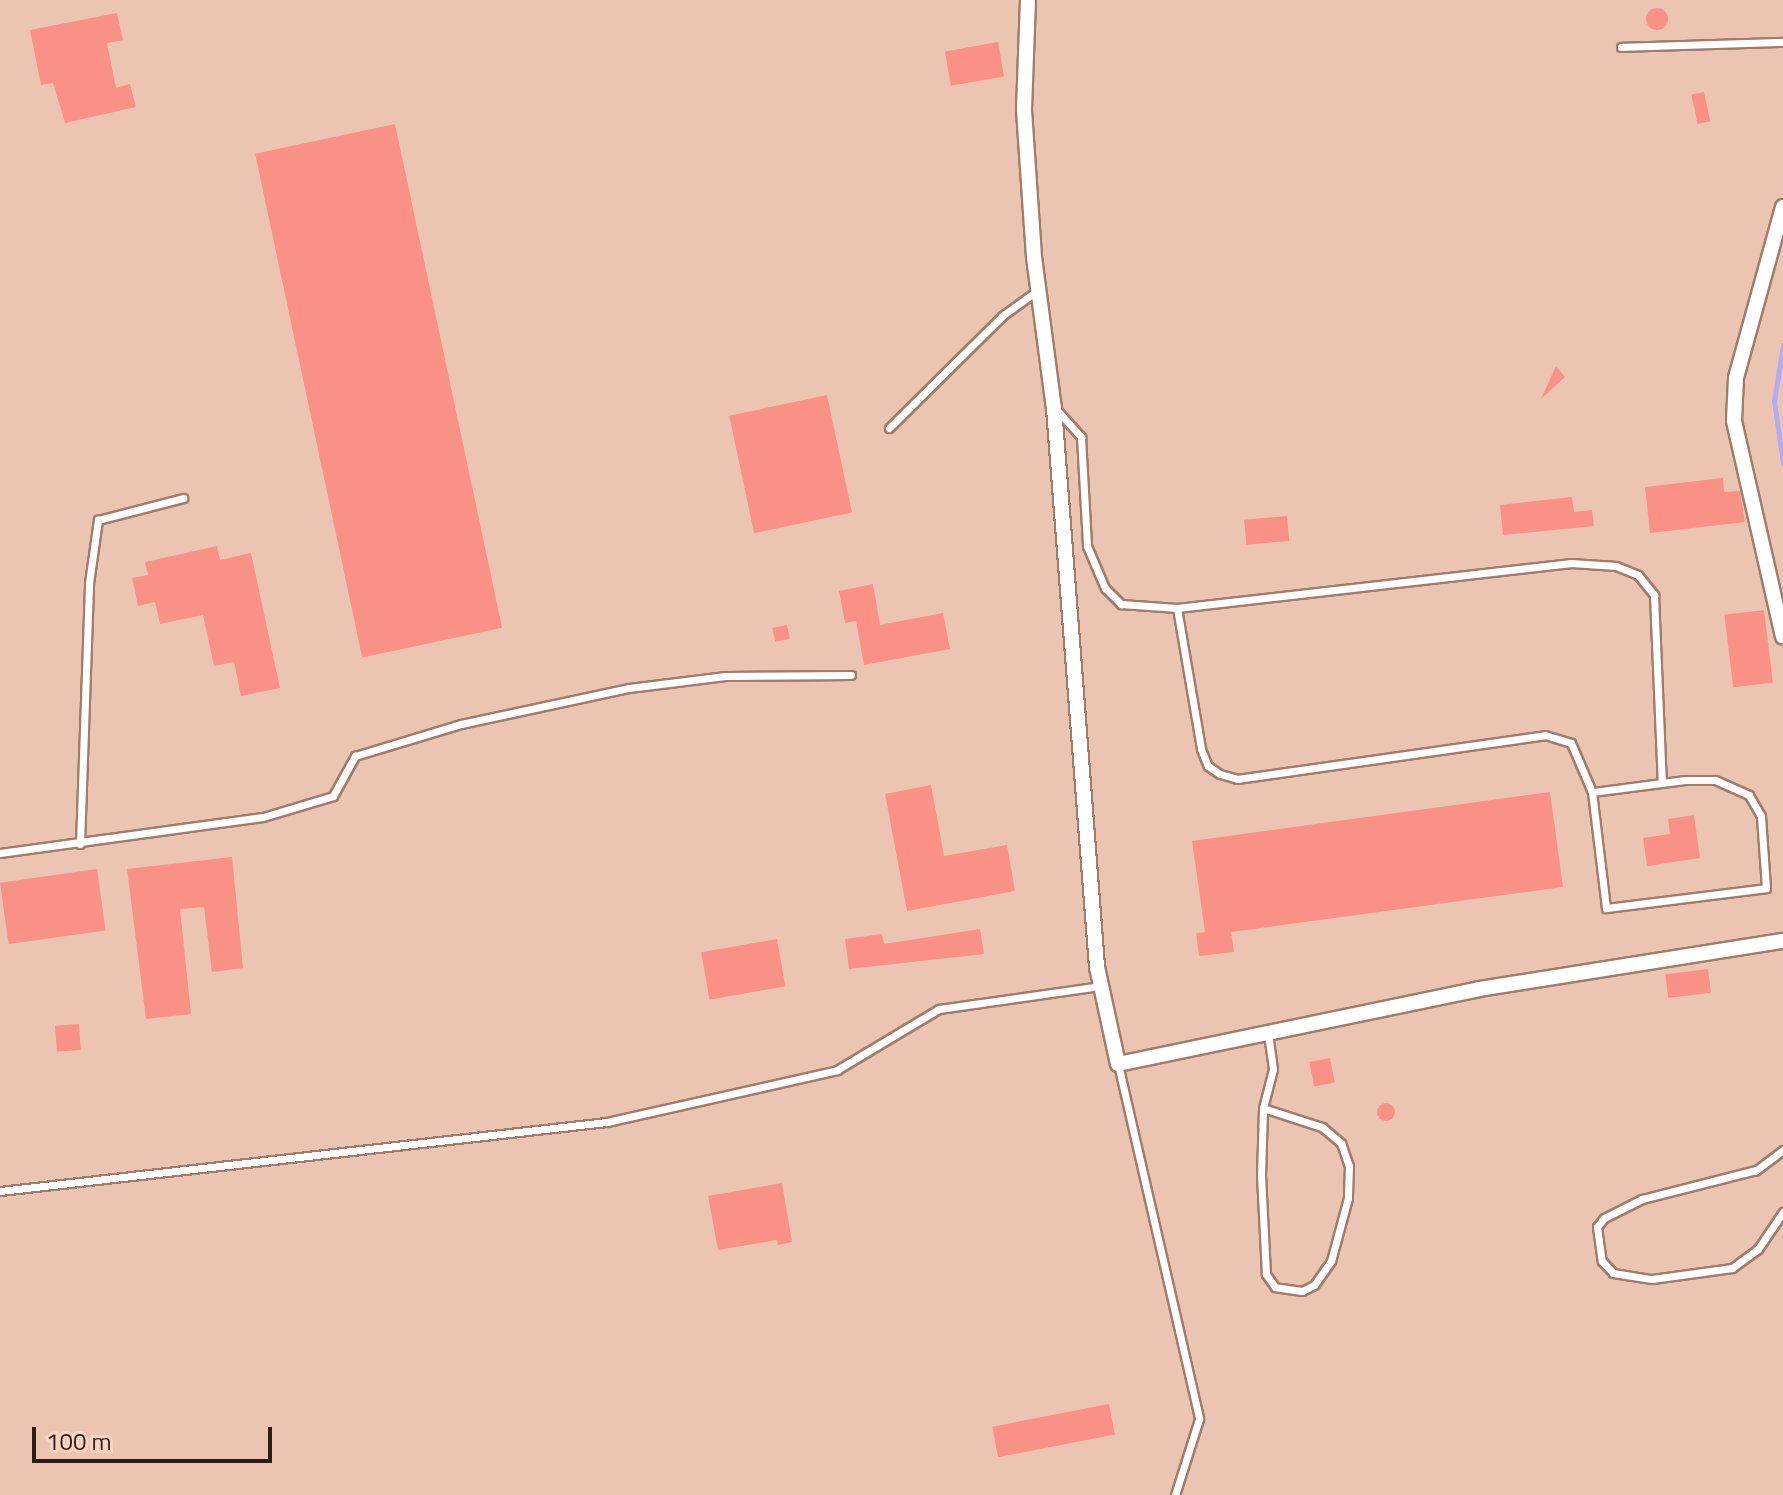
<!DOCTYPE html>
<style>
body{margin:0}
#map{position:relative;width:1783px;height:1495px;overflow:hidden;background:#ecc5b2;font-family:"Titillium Web",sans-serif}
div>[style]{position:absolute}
.stream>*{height:5px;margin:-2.5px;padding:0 2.5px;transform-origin:2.5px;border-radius:2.5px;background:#b0adf1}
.building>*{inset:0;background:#fa9187;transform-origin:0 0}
.round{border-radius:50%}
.roads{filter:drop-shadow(2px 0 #a07c6b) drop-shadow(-2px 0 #a07c6b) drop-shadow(0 2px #a07c6b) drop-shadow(0 -2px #a07c6b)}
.service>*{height:7px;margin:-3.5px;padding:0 3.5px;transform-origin:3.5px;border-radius:3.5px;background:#fff}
.minor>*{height:14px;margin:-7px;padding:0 7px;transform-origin:7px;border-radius:7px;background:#fff}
span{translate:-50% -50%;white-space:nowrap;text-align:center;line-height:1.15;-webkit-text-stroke:6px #fad2bf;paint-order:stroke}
.scale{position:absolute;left:32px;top:1427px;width:240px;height:36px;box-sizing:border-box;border:4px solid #2c1d17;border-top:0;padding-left:10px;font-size:24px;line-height:28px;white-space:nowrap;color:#2c1d17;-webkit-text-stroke:6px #fad2bf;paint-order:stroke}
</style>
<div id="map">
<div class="stream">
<i style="left:1783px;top:345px;width:57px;rotate:99.1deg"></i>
<i style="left:1774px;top:401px;width:63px;rotate:81.7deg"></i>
</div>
<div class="building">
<i class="round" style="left:1646px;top:8px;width:22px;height:22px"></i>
<i style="clip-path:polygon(117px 13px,123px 40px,107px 43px,116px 88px,130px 84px,136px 107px,65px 123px,53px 83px,41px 85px,30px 30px)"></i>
<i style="left:998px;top:42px;width:35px;height:54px;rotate:80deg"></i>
<i style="left:1704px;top:92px;width:30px;height:13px;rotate:78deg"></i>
<i style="left:395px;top:124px;width:515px;height:143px;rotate:78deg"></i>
<i style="clip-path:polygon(1556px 366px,1565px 377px,1541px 399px)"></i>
<i style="left:827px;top:395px;width:120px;height:100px;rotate:78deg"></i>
<i style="clip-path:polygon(1723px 478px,1724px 492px,1740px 491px,1745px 522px,1650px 533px,1645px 487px)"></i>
<i style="clip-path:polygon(1572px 497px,1574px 512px,1592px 510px,1594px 526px,1503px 535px,1500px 505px)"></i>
<i style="left:1287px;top:516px;width:25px;height:43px;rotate:85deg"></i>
<i style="clip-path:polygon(217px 546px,220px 560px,251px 553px,280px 688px,241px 696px,234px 662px,214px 666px,203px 615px,160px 624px,155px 602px,138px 606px,132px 578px,148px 575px,145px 562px)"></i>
<i style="clip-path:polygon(873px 584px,880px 625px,943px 613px,950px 649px,864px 665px,856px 621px,845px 623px,839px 591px)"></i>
<i style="left:1764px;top:610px;width:73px;height:40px;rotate:83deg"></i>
<i style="left:787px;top:625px;width:14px;height:15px;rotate:78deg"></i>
<i style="clip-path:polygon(931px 785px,944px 856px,1007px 845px,1015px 891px,907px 911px,885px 794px)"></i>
<i style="clip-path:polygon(1550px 792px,1563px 887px,1231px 932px,1234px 952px,1199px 956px,1196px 933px,1205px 932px,1192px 841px)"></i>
<i style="clip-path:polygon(1694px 815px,1700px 858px,1647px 866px,1643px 838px,1670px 834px,1668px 819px)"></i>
<i style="clip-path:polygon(232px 857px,243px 968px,212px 972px,204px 907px,180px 909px,191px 1014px,146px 1019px,127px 869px)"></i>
<i style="left:97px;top:869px;width:62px;height:98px;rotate:82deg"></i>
<i style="clip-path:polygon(980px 929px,984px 954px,849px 969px,845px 939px,882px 934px,884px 944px)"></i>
<i style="left:777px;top:939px;width:48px;height:77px;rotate:80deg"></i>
<i style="left:1708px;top:969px;width:24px;height:43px;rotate:83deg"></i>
<i style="left:79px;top:1024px;width:26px;height:24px;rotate:86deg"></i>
<i style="left:1330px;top:1058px;width:25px;height:21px;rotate:79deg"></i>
<i class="round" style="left:1377px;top:1103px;width:18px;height:18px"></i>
<i style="clip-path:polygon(782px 1183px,792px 1242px,778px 1245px,777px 1240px,718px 1250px,708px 1196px)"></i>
<i style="left:1109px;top:1404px;width:31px;height:119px;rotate:79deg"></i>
</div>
<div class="roads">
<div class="service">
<i style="left:1621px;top:47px;width:162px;rotate:-1.8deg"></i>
<i style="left:1056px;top:409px;width:38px;rotate:48deg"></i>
<i style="left:1081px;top:437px;width:109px;rotate:86.8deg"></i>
<i style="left:1087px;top:546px;width:46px;rotate:66.8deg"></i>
<i style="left:1105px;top:588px;width:23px;rotate:45deg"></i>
<i style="left:1121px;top:604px;width:56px;rotate:4.1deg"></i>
<i style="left:1177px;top:608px;width:397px;rotate:-6.5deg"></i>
<i style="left:1571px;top:563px;width:45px;rotate:3.8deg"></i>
<i style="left:1616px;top:566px;width:24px;rotate:22deg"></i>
<i style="left:1638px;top:575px;width:26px;rotate:51deg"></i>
<i style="left:1654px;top:595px;width:188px;rotate:87.6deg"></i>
<i style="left:889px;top:428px;width:159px;rotate:-44.7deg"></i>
<i style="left:1002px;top:316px;width:44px;rotate:-35.8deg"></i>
<i style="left:1177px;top:608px;width:143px;rotate:80.3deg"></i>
<i style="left:1201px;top:749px;width:18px;rotate:68deg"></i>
<i style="left:1208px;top:766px;width:14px;rotate:34deg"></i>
<i style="left:1220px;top:774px;width:18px;rotate:16deg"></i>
<i style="left:1237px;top:779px;width:311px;rotate:-8.1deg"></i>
<i style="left:1545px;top:735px;width:27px;rotate:17deg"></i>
<i style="left:1571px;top:743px;width:53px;rotate:66.8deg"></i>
<i style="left:1592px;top:792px;width:117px;rotate:83.1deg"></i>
<i style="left:1606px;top:908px;width:161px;rotate:-7.1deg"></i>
<i style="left:1766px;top:888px;width:72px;rotate:-94deg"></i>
<i style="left:1761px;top:816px;width:24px;rotate:-120deg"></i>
<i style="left:1749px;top:795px;width:37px;rotate:-156deg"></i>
<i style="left:1715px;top:780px;width:30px;rotate:180deg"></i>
<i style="left:1685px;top:780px;width:94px;rotate:172.6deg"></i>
<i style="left:80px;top:844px;width:261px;rotate:-88deg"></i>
<i style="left:89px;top:583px;width:64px;rotate:-81.9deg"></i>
<i style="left:98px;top:520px;width:88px;rotate:-14.5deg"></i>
<i style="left:0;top:853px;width:265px;rotate:-7.8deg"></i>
<i style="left:263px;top:817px;width:73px;rotate:-16.7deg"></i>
<i style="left:333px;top:796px;width:46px;rotate:-61.2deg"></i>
<i style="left:355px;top:756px;width:111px;rotate:-16.8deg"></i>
<i style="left:461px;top:724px;width:172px;rotate:-12.1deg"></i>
<i style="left:629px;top:688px;width:97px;rotate:-7.1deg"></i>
<i style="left:725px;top:676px;width:126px;rotate:-0.5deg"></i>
<i style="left:1118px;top:1064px;width:364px;rotate:77.1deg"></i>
<i style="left:1199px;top:1419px;width:80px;rotate:107.5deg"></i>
<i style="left:1263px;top:1108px;width:62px;rotate:17.9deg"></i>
<i style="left:1322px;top:1127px;width:25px;rotate:40deg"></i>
<i style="left:1341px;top:1143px;width:24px;rotate:71deg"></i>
<i style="left:1349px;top:1166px;width:32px;rotate:92deg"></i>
<i style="left:1348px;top:1198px;width:65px;rotate:105.1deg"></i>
<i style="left:1331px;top:1261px;width:29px;rotate:125deg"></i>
<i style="left:1314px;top:1285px;width:13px;rotate:153deg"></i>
<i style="left:1302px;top:1291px;width:27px;rotate:-172deg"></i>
<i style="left:1275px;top:1287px;width:16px;rotate:-125deg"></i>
<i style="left:1266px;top:1274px;width:98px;rotate:-92.9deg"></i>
<i style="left:1261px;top:1176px;width:68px;rotate:-88.3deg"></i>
<i style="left:1263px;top:1108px;width:40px;rotate:-75.6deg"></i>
<i style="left:1273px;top:1069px;width:37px;rotate:-98deg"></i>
<i style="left:1783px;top:1150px;width:34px;rotate:143deg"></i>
<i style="left:1756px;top:1170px;width:118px;rotate:165.7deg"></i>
<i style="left:1642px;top:1199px;width:42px;rotate:153.4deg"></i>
<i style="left:1604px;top:1218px;width:11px;rotate:128deg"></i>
<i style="left:1597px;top:1227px;width:34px;rotate:82deg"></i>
<i style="left:1602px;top:1261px;width:16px;rotate:47deg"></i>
<i style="left:1613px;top:1273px;width:39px;rotate:9deg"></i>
<i style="left:1652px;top:1279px;width:81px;rotate:-7.8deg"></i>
<i style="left:1732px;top:1268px;width:32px;rotate:-36deg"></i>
<i style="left:1758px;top:1249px;width:45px;rotate:-56deg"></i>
<i style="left:0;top:1191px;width:611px;rotate:-6.49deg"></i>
<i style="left:607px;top:1122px;width:236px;rotate:-12.7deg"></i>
<i style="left:837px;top:1070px;width:119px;rotate:-30.9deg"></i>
<i style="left:939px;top:1009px;width:164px;rotate:-8.1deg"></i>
</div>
<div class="minor">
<i style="left:1028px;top:0;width:110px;rotate:92.1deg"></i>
<i style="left:1024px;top:110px;width:147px;rotate:86.1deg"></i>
<i style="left:1034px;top:257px;width:152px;rotate:82.5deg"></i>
<i style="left:1054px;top:408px;width:561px;rotate:85.6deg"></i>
<i style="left:1097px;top:967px;width:99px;rotate:77.8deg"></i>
<i style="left:1118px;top:1064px;width:369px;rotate:-11.7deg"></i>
<i style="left:1479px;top:989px;width:308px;rotate:-9deg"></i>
<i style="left:1783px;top:207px;width:177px;rotate:105.4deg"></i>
<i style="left:1736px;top:378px;width:43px;rotate:92.7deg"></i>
<i style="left:1734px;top:421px;width:221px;rotate:77.2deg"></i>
</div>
</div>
<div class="scale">100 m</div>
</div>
